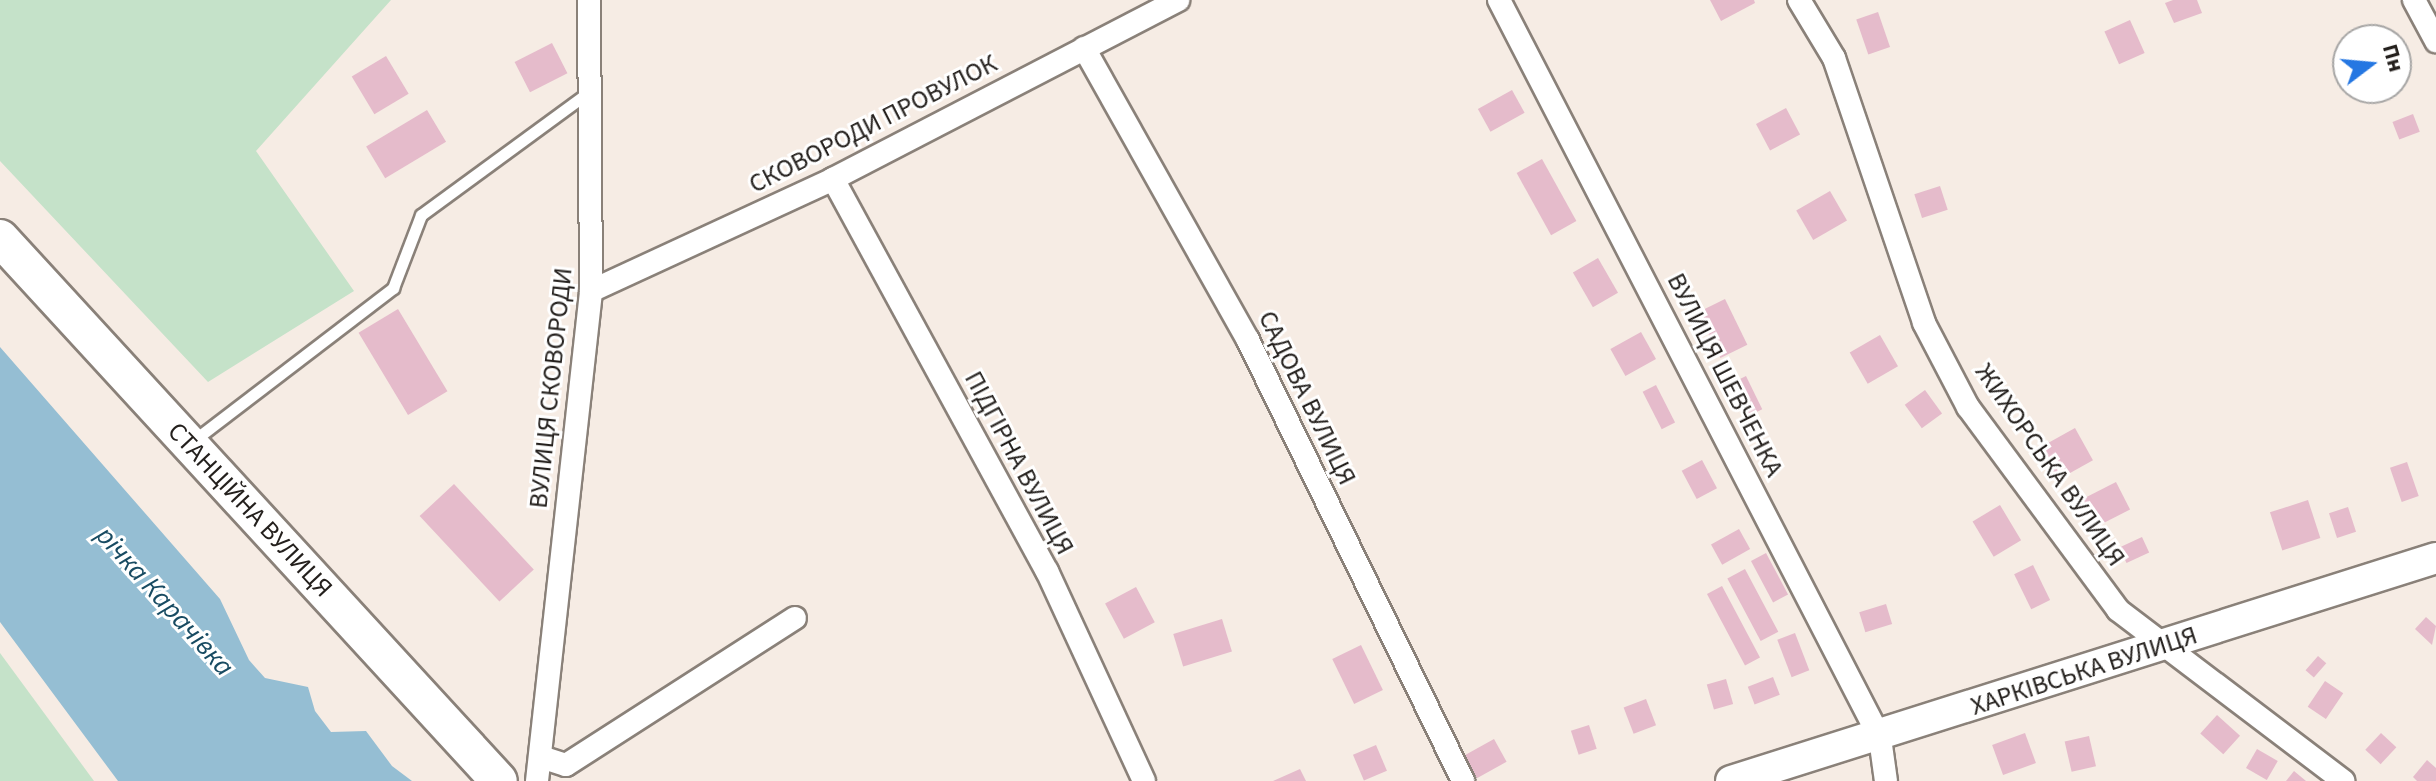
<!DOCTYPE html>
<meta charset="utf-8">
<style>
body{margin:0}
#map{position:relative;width:2436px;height:781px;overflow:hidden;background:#f6ece4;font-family:"Source Sans 3",sans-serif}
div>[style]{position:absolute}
.green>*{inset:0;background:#c5e2c9}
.water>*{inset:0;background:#95bed3}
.building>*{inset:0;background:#e5bbcb;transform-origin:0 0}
.roads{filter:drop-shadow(2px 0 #8a8179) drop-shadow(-2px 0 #8a8179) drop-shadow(0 2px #8a8179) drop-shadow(0 -2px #8a8179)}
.service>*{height:11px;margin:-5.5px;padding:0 5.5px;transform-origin:5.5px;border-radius:5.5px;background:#fff}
.minor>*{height:22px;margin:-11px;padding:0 11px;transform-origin:11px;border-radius:11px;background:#fff}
.secondary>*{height:30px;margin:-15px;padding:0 15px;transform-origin:15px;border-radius:15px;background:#fff}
.trunk>*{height:36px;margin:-18px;padding:0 18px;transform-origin:18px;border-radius:18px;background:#fff}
span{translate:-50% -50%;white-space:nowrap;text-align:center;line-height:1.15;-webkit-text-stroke:6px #fff;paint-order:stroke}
.street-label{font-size:26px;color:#24201d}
.water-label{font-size:28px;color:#184b62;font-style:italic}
.north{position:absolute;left:2332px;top:24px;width:80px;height:80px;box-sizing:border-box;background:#fff;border:2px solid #a7a6a5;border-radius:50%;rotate:74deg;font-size:22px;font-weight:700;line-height:32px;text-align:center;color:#24201d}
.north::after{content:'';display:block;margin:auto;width:28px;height:36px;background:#2577e2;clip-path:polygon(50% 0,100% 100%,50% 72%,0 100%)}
</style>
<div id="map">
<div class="green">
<i style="clip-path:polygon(0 0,391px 0,256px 151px,354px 291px,208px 382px,0 161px)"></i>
<i style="clip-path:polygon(0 653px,94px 781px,0 781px)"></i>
</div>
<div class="water">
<i style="clip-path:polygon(0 347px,220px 599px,249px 660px,265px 678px,308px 687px,315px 711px,331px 732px,366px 731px,392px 766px,412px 781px,118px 781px,0 622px)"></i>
</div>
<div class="building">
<i style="clip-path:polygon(1710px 0,1754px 0,1755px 3px,1721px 21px)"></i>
<i style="clip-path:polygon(2173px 0,2197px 0,2202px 13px,2174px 23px,2165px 3px)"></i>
<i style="left:1878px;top:12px;width:37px;height:23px;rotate:71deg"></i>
<i style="left:2130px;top:20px;width:36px;height:28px;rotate:66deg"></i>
<i style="left:552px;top:43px;width:34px;height:42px;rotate:63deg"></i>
<i style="left:386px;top:56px;width:44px;height:40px;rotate:59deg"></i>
<i style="left:1512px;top:90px;width:26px;height:39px;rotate:61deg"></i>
<i style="left:1786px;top:108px;width:30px;height:34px;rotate:62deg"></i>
<i style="left:427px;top:110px;width:37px;height:71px;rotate:59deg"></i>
<i style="left:2413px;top:114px;width:19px;height:22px;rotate:69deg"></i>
<i style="left:1542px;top:159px;width:71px;height:29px;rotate:61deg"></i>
<i style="left:1940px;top:186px;width:25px;height:27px;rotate:72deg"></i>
<i style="left:1830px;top:191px;width:34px;height:39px;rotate:60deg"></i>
<i style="left:1598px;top:258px;width:40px;height:29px;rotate:60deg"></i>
<i style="left:1725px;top:299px;width:51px;height:30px;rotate:64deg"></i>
<i style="left:398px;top:309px;width:96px;height:46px;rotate:59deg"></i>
<i style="left:1641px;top:332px;width:31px;height:35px;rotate:61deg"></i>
<i style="left:1880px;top:335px;width:36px;height:35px;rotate:60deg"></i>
<i style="left:1746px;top:376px;width:37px;height:18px;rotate:64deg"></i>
<i style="left:1656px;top:385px;width:42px;height:15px;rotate:63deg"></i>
<i style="left:1925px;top:390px;width:29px;height:25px;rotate:54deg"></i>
<i style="left:2075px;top:428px;width:37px;height:40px;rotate:61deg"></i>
<i style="left:1702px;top:460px;width:32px;height:23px;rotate:62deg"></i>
<i style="left:2407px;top:462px;width:36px;height:18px;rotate:71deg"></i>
<i style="left:2116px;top:482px;width:31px;height:38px;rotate:63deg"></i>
<i style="left:454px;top:484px;width:117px;height:47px;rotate:47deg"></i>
<i style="left:2308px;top:500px;width:40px;height:40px;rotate:72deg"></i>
<i style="left:2000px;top:505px;width:41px;height:32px;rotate:59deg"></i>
<i style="left:2348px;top:507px;width:26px;height:20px;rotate:72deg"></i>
<i style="left:1739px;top:529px;width:23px;height:32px;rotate:61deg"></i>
<i style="left:2142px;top:537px;width:17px;height:25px;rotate:65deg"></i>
<i style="left:1766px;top:553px;width:47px;height:17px;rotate:62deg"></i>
<i style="left:2033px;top:565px;width:39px;height:21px;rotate:64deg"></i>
<i style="left:1745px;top:569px;width:71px;height:20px;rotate:62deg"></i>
<i style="left:1722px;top:586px;width:81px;height:17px;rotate:62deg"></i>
<i style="left:1136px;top:587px;width:40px;height:35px;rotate:62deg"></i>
<i style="left:1886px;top:604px;width:21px;height:28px;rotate:73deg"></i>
<i style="clip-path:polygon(2426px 617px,2436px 626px,2432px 645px,2415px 629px)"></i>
<i style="left:1222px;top:619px;width:34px;height:51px;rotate:73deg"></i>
<i style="left:1795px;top:633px;width:40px;height:19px;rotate:69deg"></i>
<i style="left:1361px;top:645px;width:50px;height:32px;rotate:64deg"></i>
<i style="left:2318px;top:656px;width:11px;height:19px;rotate:41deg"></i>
<i style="left:1773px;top:677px;width:19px;height:27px;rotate:69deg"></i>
<i style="left:1726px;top:679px;width:26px;height:20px;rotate:74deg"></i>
<i style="left:2325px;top:681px;width:22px;height:31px;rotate:34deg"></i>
<i style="left:1646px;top:699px;width:28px;height:24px;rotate:69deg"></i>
<i style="left:2217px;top:715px;width:31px;height:25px;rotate:42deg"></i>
<i style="left:1589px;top:725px;width:25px;height:19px;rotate:72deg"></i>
<i style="left:2025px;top:733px;width:32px;height:35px;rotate:70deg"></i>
<i style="left:2381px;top:733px;width:21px;height:23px;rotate:43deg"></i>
<i style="left:2089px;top:736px;width:31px;height:25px;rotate:77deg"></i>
<i style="left:1494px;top:739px;width:26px;height:34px;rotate:61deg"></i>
<i style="left:1376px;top:745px;width:28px;height:25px;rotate:67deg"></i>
<i style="left:2257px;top:749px;width:24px;height:22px;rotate:30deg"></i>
<i style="clip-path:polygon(2427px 760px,2436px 768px,2436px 781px,2417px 781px,2413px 777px)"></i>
<i style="clip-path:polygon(1300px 769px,1306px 781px,1273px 781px)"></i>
<i style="clip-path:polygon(2294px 771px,2306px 781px,2286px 781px)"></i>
</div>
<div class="roads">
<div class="service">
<i style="left:193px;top:441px;width:252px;rotate:-37.4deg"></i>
<i style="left:393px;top:288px;width:78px;rotate:-69deg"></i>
<i style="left:421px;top:215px;width:208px;rotate:-36.2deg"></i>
</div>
<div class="minor">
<i style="left:1499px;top:0;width:831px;rotate:62.69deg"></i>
<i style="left:1880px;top:738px;width:43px;rotate:82.1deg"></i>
<i style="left:1799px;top:0;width:68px;rotate:58.9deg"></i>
<i style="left:1834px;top:58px;width:280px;rotate:71.2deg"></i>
<i style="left:1924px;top:323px;width:95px;rotate:62.4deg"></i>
<i style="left:1968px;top:407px;width:252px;rotate:53.5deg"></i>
<i style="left:2118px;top:610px;width:283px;rotate:37.2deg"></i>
<i style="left:2414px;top:0;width:47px;rotate:61.8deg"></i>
<i style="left:1084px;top:48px;width:335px;rotate:60.7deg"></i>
<i style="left:1248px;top:340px;width:491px;rotate:64deg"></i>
<i style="left:833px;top:179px;width:447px;rotate:61.4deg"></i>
<i style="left:1047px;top:571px;width:231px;rotate:65.2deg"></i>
<i style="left:591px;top:291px;width:267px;rotate:-24.8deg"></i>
<i style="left:833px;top:179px;width:389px;rotate:-27.4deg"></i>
<i style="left:541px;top:757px;width:26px;rotate:18deg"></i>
<i style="left:566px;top:765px;width:272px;rotate:-32.7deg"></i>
<i style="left:537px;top:781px;width:493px;rotate:-83.7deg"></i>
<i style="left:591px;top:291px;width:291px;rotate:-90.4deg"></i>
</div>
<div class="secondary">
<i style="left:1731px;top:781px;width:739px;rotate:-17.55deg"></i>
</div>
<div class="trunk">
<i style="left:0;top:238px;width:737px;rotate:47.42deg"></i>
</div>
</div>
<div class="street-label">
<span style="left:873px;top:124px;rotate:-27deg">СКОВОРОДИ ПРОВУЛОК</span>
<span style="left:1725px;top:375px;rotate:63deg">ВУЛИЦЯ ШЕВЧЕНКА</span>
<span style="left:551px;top:388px;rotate:-84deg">ВУЛИЦЯ СКОВОРОДИ</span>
<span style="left:1307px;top:398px;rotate:64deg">САДОВА ВУЛИЦЯ</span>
<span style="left:1019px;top:463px;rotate:62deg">ПІДГІРНА ВУЛИЦЯ</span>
<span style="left:2050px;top:465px;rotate:55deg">ЖИХОРСЬКА ВУЛИЦЯ</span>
<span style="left:250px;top:510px;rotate:47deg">СТАНЦІЙНА ВУЛИЦЯ</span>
<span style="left:2084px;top:671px;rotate:-18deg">ХАРКІВСЬКА ВУЛИЦЯ</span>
</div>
<div class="water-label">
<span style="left:165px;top:601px;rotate:48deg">річка Карачівка</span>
</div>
<div class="north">Пн</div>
</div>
